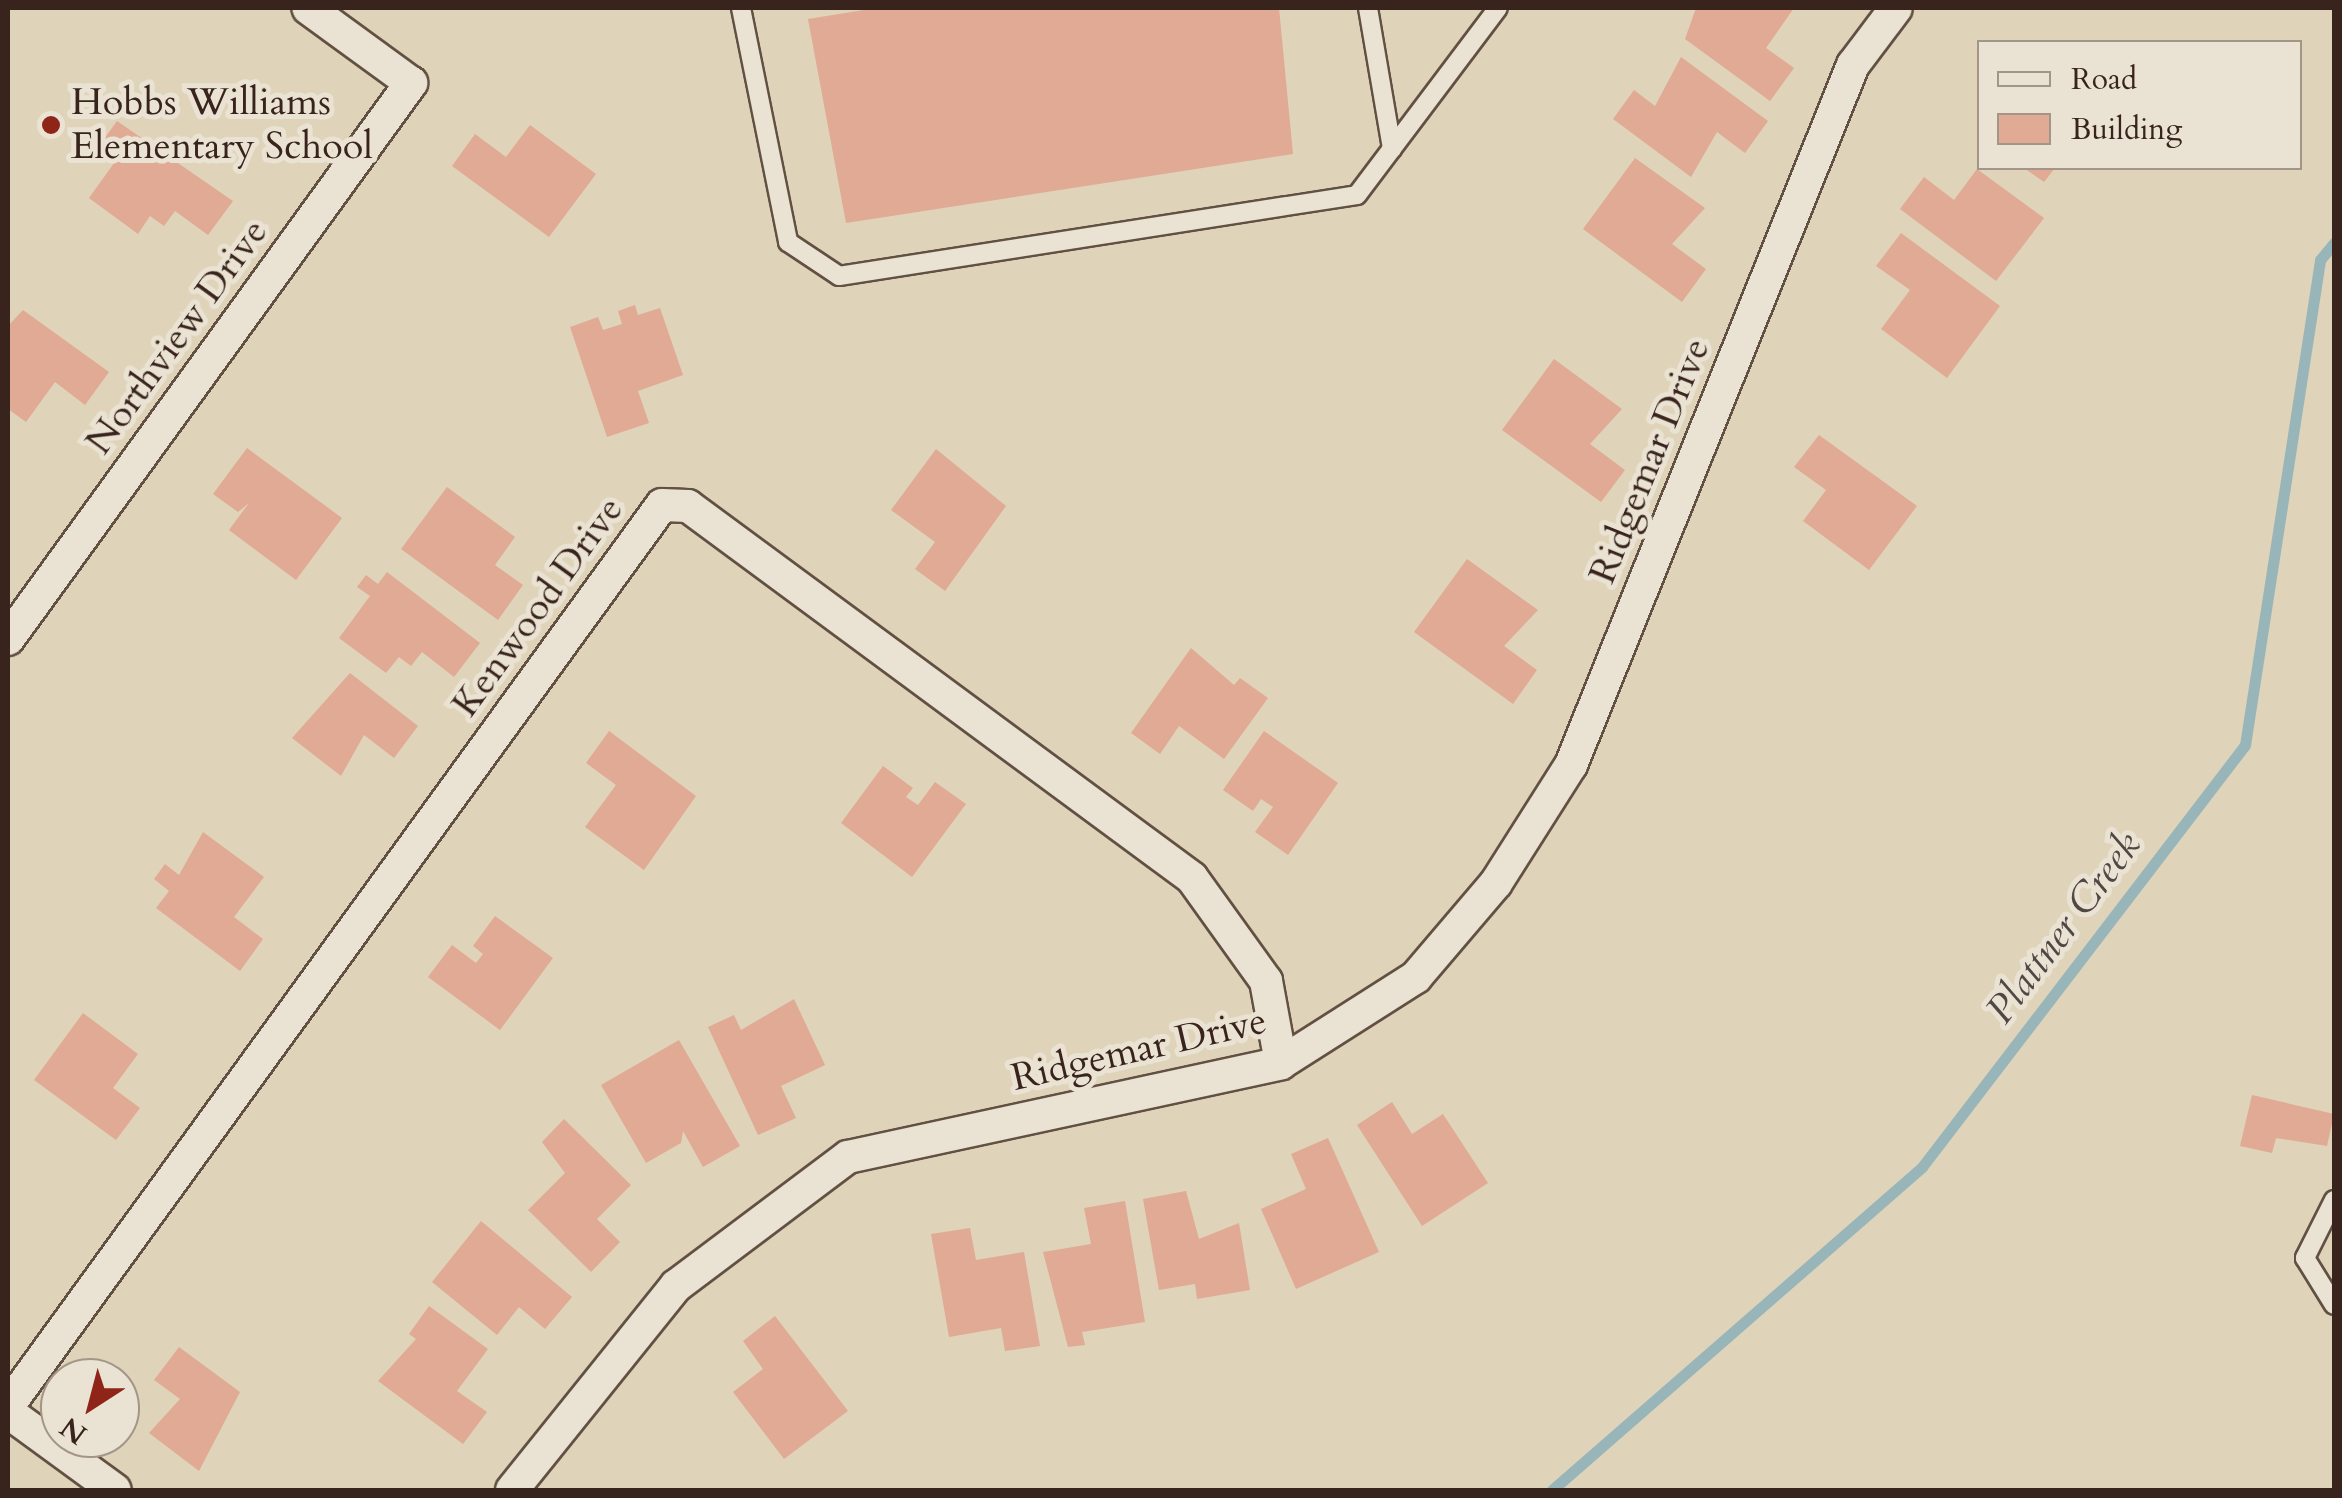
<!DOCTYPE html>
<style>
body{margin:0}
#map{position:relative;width:2342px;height:1498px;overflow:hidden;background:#dfd3b9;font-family:Cardo,serif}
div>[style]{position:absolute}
.stream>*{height:11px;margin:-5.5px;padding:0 5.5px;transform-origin:5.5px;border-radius:5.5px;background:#98b5ba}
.building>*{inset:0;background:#e1aa94}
.roads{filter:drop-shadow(2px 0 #625043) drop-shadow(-2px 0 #625043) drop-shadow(0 2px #625043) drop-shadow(0 -2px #625043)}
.service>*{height:18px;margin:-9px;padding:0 9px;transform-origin:9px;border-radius:9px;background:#eae2d2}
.minor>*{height:32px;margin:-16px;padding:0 16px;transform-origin:16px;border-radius:16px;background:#eae2d2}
.dots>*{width:28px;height:28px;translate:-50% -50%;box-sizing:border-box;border:5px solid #eae2d2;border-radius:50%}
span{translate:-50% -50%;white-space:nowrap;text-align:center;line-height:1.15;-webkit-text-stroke:10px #eae2d2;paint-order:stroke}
.poi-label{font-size:38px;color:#38241c}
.left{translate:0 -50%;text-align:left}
.street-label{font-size:38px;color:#38241c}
.water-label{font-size:40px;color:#504844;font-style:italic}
.frame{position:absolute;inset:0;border:10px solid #38241c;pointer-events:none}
.legend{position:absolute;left:1977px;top:40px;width:325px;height:130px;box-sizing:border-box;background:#eae2d2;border:2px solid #a39689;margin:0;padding:12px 18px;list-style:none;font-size:30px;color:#38241c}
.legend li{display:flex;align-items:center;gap:20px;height:50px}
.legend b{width:50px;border:2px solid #a39689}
.north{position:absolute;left:40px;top:1358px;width:100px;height:100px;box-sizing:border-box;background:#eae2d2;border:2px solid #a39689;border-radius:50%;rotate:216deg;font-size:28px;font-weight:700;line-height:40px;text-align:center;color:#38241c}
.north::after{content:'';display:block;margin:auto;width:35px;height:45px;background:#8f2418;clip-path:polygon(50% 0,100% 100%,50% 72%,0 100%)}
</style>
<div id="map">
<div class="stream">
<i style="left:1552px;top:1490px;width:491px;rotate:-41.1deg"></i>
<i style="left:1922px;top:1167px;width:531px;rotate:-52.57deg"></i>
<i style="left:2245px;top:745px;width:491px;rotate:-81.2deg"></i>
<i style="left:2320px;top:260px;width:22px;rotate:-51deg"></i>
</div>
<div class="building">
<i style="clip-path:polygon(876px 8px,1279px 8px,1293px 154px,846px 223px,808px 19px)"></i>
<i style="clip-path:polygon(1696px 8px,1794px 8px,1766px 48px,1794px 68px,1770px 101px,1685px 39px)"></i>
<i style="clip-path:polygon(1681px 57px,1768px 121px,1745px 153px,1717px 132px,1691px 177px,1613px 119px,1634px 90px,1655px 106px)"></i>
<i style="clip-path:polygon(117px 121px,233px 201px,208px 235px,175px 211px,164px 226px,150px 216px,138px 234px,89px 198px,122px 152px,104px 139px)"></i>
<i style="clip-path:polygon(530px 125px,596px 174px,549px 237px,452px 166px,475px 134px,506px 157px)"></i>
<i style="clip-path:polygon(1635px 158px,1705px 208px,1672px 244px,1706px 269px,1682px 302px,1583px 229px)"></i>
<i style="clip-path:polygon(2024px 168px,2055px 168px,2044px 182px)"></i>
<i style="clip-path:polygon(1977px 169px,2044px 218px,1996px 281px,1900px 209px,1924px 177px,1954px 200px)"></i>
<i style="clip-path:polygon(1901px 233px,2000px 306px,1947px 378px,1881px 329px,1910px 290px,1876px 266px)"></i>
<i style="clip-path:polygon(635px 305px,638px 315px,660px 308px,683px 375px,638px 391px,649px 423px,607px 437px,570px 327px,598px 317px,603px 330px,622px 324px,618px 311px)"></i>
<i style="clip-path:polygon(23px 310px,109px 372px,85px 405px,55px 382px,26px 422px,8px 409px,8px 326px)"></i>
<i style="clip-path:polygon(1554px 359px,1622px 409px,1590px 444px,1625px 470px,1601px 502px,1502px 430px)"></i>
<i style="clip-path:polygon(1819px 435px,1917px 506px,1869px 570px,1803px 521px,1826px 490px,1794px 467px)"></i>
<i style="clip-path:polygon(247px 448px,342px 518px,296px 580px,229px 530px,249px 503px,238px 512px,213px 494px)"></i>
<i style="clip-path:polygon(936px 449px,1006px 506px,945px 591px,915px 569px,935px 542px,891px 510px)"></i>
<i style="clip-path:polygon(447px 487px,515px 537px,495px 565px,523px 585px,498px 620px,401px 549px)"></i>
<i style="clip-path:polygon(1467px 559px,1538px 610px,1504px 646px,1537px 670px,1513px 704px,1414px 632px)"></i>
<i style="clip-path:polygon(387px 572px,480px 643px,454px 677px,422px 652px,411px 666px,399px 657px,386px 673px,339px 638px,370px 596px,357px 587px,366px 575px,378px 584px)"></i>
<i style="clip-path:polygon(1191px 648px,1234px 685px,1240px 678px,1268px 698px,1224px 759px,1179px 726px,1160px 754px,1131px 733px)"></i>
<i style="clip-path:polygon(350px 673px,418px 726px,394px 758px,364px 735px,341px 776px,292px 738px)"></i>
<i style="clip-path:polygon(609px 731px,696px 796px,644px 870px,585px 827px,616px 785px,586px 763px)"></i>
<i style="clip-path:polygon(1264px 731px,1338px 783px,1288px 855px,1255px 832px,1273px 807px,1261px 799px,1253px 811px,1223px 790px)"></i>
<i style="clip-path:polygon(883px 766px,913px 788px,906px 797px,918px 805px,935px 782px,966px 804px,912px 877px,841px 823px)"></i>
<i style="clip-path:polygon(203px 832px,264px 877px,234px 917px,263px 939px,240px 971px,156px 908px,169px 891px,154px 879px,165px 864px,179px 875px)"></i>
<i style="clip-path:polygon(495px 916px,553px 958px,500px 1030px,428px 977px,452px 945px,476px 963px,483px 954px,473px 946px)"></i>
<i style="clip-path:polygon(794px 999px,825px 1065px,781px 1086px,796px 1118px,758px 1135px,708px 1027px,734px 1015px,741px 1030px)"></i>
<i style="clip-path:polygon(83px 1013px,138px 1054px,113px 1088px,140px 1108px,116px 1140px,34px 1080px)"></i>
<i style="clip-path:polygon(679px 1040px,740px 1146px,703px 1167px,683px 1131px,681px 1143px,646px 1163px,601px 1085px)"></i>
<i style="clip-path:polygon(2252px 1095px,2334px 1114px,2327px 1146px,2276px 1138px,2272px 1153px,2240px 1146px)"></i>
<i style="clip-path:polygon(1392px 1102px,1412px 1134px,1443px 1114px,1488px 1183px,1422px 1226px,1357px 1125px)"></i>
<i style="clip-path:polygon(564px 1119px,631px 1185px,597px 1219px,620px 1242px,591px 1272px,528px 1210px,565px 1173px,542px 1142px)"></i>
<i style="clip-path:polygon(1328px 1138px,1379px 1252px,1296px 1289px,1261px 1209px,1306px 1189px,1291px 1154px)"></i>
<i style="clip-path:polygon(1186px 1191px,1199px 1239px,1239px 1223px,1250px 1290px,1197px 1299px,1195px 1284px,1159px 1290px,1143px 1199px)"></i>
<i style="clip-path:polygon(1125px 1201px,1145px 1322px,1082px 1332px,1085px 1345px,1068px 1347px,1043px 1252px,1091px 1244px,1084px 1208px)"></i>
<i style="clip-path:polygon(481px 1221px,572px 1297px,545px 1329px,519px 1307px,497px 1335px,432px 1282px)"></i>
<i style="clip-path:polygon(970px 1228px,976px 1260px,1024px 1252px,1040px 1346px,1005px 1351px,1001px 1328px,949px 1337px,931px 1234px)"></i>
<i style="clip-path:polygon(429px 1306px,488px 1349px,457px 1391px,487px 1412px,463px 1444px,378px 1381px,416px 1339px,409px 1334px)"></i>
<i style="clip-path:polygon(775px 1316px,848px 1411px,784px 1459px,733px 1392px,763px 1369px,743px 1341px)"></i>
<i style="clip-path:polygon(179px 1347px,240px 1392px,199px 1471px,149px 1433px,180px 1399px,154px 1380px)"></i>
</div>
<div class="roads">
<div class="service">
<i style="left:741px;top:8px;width:239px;rotate:78.6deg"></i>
<i style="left:788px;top:242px;width:61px;rotate:33.7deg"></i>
<i style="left:839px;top:276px;width:524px;rotate:-8.89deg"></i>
<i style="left:1357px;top:195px;width:234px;rotate:-53deg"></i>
<i style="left:1368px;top:8px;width:143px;rotate:80.3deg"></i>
<i style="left:2334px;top:1200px;width:65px;rotate:116.6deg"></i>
<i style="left:2305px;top:1258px;width:55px;rotate:58.3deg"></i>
</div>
<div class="minor">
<i style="left:8px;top:639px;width:687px;rotate:-54.06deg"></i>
<i style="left:411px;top:83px;width:127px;rotate:-143.9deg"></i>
<i style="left:8px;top:1406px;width:1113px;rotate:-54.03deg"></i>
<i style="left:662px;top:505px;width:26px;rotate:2deg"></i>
<i style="left:688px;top:506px;width:626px;rotate:36.43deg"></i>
<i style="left:1192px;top:878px;width:127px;rotate:54.3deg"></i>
<i style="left:1266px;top:981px;width:83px;rotate:79.6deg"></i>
<i style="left:8px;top:1412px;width:132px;rotate:36.1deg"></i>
<i style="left:512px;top:1490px;width:262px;rotate:-51.2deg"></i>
<i style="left:676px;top:1286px;width:215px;rotate:-36.9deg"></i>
<i style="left:848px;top:1157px;width:443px;rotate:-12.2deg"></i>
<i style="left:1281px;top:1063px;width:160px;rotate:-32.5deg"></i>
<i style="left:1416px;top:977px;width:123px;rotate:-49.6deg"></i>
<i style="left:1496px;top:883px;width:140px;rotate:-57.6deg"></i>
<i style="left:1571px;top:765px;width:755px;rotate:-68.06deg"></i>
<i style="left:1853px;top:65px;width:71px;rotate:-53deg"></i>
</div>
</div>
<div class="dots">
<i style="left:51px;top:125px;background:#8f2418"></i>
</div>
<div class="poi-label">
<span class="left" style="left:71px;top:125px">Hobbs Williams<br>Elementary School</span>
</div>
<div class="street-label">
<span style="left:177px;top:337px;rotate:-54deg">Northview Drive</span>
<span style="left:1650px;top:461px;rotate:-68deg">Ridgemar Drive</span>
<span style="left:538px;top:607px;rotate:-54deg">Kenwood Drive</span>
<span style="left:1139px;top:1050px;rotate:-13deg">Ridgemar Drive</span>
</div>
<div class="water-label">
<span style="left:2064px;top:928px;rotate:-53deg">Plattner Creek</span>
</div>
<div class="frame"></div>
<ul class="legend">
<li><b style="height:12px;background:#eae2d2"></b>Road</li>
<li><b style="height:28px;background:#e1aa94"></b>Building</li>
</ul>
<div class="north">N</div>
</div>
